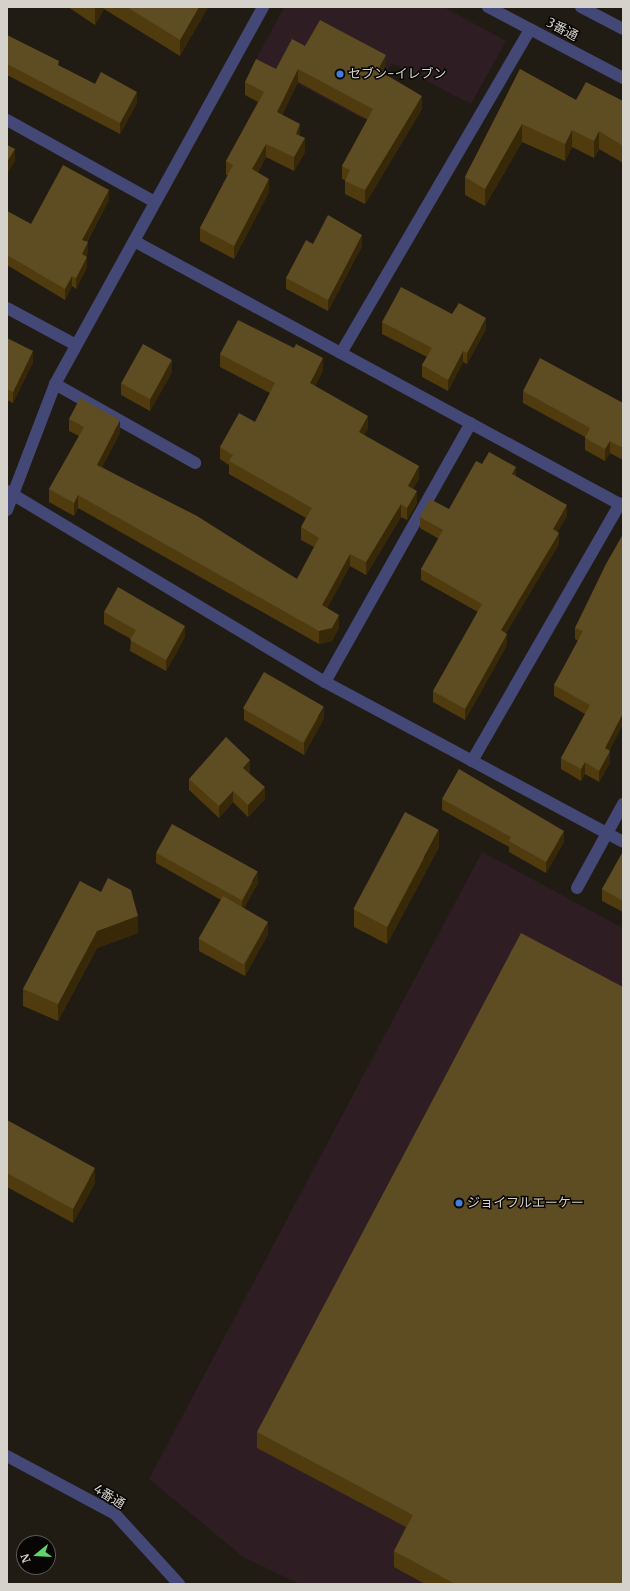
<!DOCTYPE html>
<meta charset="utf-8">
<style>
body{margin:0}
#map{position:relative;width:630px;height:1591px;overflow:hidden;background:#201b13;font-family:Merriweather,"Noto Sans JP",serif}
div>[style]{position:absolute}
.commercial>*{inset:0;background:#2f1d24}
.minor>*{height:12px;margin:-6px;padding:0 6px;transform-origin:6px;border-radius:6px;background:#434876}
.wall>*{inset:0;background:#503b0e}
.shaded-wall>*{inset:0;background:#372808}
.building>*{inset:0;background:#5e4c23;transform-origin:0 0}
.dots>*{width:11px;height:11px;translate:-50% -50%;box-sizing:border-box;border:2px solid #080604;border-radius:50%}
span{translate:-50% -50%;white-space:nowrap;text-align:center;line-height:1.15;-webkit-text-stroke:3px #080604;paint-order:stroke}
.street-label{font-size:13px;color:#d5d2cc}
.poi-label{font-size:13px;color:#d5d2cc}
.left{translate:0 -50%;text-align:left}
.frame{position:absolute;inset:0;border:8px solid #d5d2cc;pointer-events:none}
.north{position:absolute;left:16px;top:1535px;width:40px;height:40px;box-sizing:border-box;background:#080604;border:1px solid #5a5854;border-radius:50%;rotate:252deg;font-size:11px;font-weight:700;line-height:16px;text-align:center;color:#d5d2cc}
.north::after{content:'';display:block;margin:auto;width:14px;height:18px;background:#60d56a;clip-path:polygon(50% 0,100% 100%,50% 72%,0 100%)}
</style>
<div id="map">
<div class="commercial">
<i style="clip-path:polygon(284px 7px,444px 7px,506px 41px,471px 104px,392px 63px,361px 118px,255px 61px)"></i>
<i style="clip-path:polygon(482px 852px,623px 928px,623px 1584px,299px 1584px,242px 1556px,149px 1479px)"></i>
</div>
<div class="minor">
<i style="left:488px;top:7px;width:153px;rotate:27.7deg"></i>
<i style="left:581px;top:7px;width:47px;rotate:27.6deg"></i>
<i style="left:7px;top:120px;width:169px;rotate:29deg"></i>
<i style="left:134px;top:241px;width:556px;rotate:28.45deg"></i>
<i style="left:7px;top:308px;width:78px;rotate:28.2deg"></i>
<i style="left:341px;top:353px;width:375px;rotate:-59.7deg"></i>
<i style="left:55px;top:384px;width:161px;rotate:29.4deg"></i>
<i style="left:7px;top:491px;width:371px;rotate:31deg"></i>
<i style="left:325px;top:682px;width:338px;rotate:28.2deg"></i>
<i style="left:7px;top:510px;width:135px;rotate:-69.1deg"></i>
<i style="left:55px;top:384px;width:431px;rotate:-61.1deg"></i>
<i style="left:325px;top:682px;width:297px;rotate:-60.6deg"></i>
<i style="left:472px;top:761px;width:297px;rotate:-60.1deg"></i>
<i style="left:577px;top:888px;width:96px;rotate:-61.3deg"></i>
<i style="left:7px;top:1456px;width:123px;rotate:28.2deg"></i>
<i style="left:115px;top:1514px;width:95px;rotate:47.6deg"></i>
</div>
<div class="wall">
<i style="clip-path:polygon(68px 7px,208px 7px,180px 56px,104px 9px,95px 25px)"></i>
<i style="clip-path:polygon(7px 35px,59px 66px,95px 84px,137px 103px,120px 134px,7px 75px)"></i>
<i style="clip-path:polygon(305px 46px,386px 69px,383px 73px,422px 109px,365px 204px,345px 194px,345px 180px,342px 179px,342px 166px,368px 120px,298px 82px,282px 115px,300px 136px,305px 152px,294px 171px,266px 157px,258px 172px,269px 192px,234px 259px,200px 241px,200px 228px,228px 175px,226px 175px,226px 161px,258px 102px,245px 95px,245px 82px,276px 69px)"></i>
<i style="clip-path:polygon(520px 69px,576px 100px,623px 101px,623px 163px,599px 149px,594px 158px,572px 147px,565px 161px,522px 142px,485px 206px,465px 195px,465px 177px)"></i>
<i style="clip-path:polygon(109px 200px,87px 242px,88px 253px,86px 256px,87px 267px,76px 289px,72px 286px,65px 300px,7px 265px,7px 211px,31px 224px)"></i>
<i style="clip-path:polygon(313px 244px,362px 246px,328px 311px,286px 289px,286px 278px)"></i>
<i style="clip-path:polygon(452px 314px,486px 329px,467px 364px,463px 362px,448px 391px,422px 377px,422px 365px,427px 357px,382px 334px,382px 322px)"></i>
<i style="clip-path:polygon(7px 338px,33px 362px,13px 403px,7px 400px)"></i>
<i style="clip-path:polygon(220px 354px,323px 370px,315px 386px,368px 428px,364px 435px,419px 478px,413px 489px,417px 503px,407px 520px,401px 517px,366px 575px,350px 566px,327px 608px,339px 628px,332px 641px,319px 644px,78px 508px,74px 516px,49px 502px,49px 489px,79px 436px,69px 431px,69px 419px,120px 433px,102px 467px,297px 579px,314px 547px,301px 540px,301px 527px,306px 518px,229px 474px,229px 465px,220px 459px,220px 447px,255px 422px,270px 393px,220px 367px)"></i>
<i style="clip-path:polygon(172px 372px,150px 411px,121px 395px,121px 383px)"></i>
<i style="clip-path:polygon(523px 391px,623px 403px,623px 460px,610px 453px,605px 461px,585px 450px,585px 437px,523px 403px)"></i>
<i style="clip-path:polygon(482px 464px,516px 476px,567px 516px,557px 532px,559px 544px,506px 633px,507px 645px,465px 720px,433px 702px,433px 691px,478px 612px,421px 580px,421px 569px,439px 539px,420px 528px,420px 517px,449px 509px)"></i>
<i style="clip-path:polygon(623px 537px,623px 724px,609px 751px,610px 763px,599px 782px,585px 774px,581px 781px,561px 769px,561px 758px,585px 714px,554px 696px,554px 685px,578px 641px,575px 639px,575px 628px)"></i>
<i style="clip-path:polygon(104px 612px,185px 637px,166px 671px,130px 651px,131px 639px,104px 624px)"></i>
<i style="clip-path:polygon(244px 709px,324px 718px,304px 755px,244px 720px)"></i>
<i style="clip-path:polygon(250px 771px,249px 773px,265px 799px,248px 817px,233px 802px,219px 818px,189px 790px,189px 779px)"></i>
<i style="clip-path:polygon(442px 799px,564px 842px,546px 873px,509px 852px,509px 847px,442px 810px)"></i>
<i style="clip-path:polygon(439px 847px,387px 944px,354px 927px,354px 910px)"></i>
<i style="clip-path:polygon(156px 853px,258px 883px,244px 908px,268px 934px,245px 976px,199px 951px,199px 939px,221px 900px,156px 863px)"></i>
<i style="clip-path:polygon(623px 854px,623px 912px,602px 901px,602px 889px)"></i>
<i style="clip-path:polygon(80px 881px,138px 933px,97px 948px,58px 1021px,23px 1006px,23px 989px)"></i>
<i style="clip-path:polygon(7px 1120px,95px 1183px,73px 1223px,7px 1187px)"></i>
<i style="clip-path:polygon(257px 1432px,623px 1584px,425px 1584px,394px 1567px,394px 1551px,406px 1527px,257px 1448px)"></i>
</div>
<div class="shaded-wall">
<i style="clip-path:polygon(96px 7px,104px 7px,104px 9px,95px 25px,95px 8px)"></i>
<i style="clip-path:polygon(199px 7px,208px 7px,180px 56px,180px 40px)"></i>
<i style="clip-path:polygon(386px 55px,386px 69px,378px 83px,378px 70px)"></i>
<i style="clip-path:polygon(298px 69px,298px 82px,277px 125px,277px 112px)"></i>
<i style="clip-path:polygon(137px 92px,137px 103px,120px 134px,120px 123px)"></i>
<i style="clip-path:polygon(422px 96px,422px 109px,365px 204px,365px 190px)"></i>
<i style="clip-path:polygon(300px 124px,300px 138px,296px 134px)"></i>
<i style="clip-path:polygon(522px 124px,522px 142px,485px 206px,485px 189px)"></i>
<i style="clip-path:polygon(572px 130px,572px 147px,565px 161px,565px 144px)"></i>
<i style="clip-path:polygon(599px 131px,599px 149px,594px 158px,594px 141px)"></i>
<i style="clip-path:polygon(305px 138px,305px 152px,294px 171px,294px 157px)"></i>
<i style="clip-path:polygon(266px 144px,266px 157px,252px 182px,252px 169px)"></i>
<i style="clip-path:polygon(15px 149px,15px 161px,7px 174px,7px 162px)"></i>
<i style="clip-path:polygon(269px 179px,269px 192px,234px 259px,234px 246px)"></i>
<i style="clip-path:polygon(109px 190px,109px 200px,82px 250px,82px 240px)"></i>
<i style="clip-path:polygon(362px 235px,362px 246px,328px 311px,328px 300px)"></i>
<i style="clip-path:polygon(88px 242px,88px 253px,82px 264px,82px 254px)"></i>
<i style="clip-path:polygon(87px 257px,87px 267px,76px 289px,76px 278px)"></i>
<i style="clip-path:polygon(72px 276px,72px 286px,65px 300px,65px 289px)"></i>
<i style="clip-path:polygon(486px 318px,486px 329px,467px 364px,467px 353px)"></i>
<i style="clip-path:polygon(33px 351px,33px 362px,13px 403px,13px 392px)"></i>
<i style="clip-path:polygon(463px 351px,463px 362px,448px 391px,448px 380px)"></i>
<i style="clip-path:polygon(323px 358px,323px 370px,310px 395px,310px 383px)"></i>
<i style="clip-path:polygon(172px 360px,172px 372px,150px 411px,150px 399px)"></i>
<i style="clip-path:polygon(368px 416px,368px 428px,359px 444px,359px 432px)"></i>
<i style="clip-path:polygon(120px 420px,120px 433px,97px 477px,97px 465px)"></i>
<i style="clip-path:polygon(610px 441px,610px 453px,605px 461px,605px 449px)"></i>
<i style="clip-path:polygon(419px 466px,419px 478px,408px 499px,408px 486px)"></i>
<i style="clip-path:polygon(516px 467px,516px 478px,512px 474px)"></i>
<i style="clip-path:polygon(417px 491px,417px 503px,407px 520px,407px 508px)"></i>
<i style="clip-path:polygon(78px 495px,78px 508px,74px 516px,74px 503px)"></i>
<i style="clip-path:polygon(401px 504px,401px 517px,366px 575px,366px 562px)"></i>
<i style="clip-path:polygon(567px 505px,567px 516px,553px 540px,553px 529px)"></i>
<i style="clip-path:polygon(559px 533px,559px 544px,501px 641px,501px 630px)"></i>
<i style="clip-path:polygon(350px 554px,350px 566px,322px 618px,322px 605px)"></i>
<i style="clip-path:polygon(339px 615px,339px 628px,332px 641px,319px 644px,319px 631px)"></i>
<i style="clip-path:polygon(185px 626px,185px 637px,166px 671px,166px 660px)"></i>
<i style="clip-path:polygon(507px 634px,507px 645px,465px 720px,465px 709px)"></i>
<i style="clip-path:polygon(324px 707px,324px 718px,304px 755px,304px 743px)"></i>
<i style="clip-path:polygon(623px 713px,623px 724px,605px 760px,605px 748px)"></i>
<i style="clip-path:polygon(610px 751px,610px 763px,599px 782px,599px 771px)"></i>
<i style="clip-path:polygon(250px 760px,250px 771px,243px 780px,243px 768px)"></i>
<i style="clip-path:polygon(585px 762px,585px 774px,581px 781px,581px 769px)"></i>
<i style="clip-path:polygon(265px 787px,265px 799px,248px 817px,248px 805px)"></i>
<i style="clip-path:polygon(233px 791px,233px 802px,219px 818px,219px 806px)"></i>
<i style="clip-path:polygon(439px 830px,439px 847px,387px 944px,387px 928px)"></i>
<i style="clip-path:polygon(564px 831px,564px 842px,546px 873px,546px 862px)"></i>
<i style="clip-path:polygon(258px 872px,258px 883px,242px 912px,242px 902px)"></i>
<i style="clip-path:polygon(138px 916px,138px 933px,97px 948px,58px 1021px,58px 1004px,97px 931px)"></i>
<i style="clip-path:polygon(268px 922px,268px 934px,245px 976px,245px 964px)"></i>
<i style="clip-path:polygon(95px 1168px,95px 1183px,73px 1223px,73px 1209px)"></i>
</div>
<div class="building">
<i style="clip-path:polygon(127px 7px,199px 7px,180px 40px)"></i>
<i style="clip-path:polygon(320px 20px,386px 55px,378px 70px,422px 96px,365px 190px,345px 181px,350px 170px,342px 166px,373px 109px,298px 69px,277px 112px,300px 124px,296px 134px,305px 138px,294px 157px,266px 144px,252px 169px,269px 179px,234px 246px,200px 228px,233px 165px,226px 161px,264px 92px,245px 82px,256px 59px,276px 69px,292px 39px,305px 46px)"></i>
<i style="clip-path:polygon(7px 35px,59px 61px,58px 65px,95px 84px,101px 72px,137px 92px,120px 123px,7px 64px)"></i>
<i style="clip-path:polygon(520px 69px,576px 100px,586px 82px,623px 101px,623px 146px,599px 131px,594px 141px,572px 130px,565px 144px,522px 124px,485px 189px,465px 177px)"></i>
<i style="clip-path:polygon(7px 145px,15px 149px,7px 162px)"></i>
<i style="clip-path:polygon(63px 165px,109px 190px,82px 240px,88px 242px,82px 254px,87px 257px,76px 278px,72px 276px,65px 289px,7px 255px,7px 211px,31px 224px)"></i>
<i style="clip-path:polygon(328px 215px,362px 235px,328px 300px,286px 278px,306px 240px,313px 244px)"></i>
<i style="clip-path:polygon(401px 287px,452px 314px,459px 303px,486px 318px,467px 353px,463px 351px,448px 380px,422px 365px,432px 348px,382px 322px)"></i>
<i style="clip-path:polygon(238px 320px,294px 348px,296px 344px,323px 358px,310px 383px,368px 416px,359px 432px,419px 466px,408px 486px,417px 491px,407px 508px,401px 504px,366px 562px,350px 554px,322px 605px,339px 615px,332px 628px,319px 631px,78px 495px,74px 503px,49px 489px,84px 427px,69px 419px,80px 398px,120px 420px,97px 465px,197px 516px,297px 579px,319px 538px,301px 527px,312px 508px,229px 461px,233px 455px,220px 447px,239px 413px,255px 422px,275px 383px,220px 354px)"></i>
<i style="clip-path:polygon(7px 338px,33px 351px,13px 392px,7px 389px)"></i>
<i style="left:143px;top:344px;width:33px;height:45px;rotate:29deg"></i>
<i style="clip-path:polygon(540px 358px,623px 403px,623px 448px,610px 441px,605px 449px,585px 438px,590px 428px,523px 391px)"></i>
<i style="clip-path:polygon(489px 452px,516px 467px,512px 474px,567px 505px,553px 529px,559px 533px,501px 630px,507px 634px,465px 709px,433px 691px,482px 604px,421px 569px,443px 530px,420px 517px,430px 499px,449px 509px,476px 461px,482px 464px)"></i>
<i style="clip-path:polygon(622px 536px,623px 537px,623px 713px,605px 748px,610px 751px,599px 771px,585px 762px,581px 769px,561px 758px,590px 705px,554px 685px,583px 631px,575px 628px,606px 564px)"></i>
<i style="clip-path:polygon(118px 587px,185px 626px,166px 660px,130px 640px,136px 630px,104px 612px)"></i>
<i style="left:264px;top:672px;width:69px;height:42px;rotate:30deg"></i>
<i style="clip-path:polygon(226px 737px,250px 760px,243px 768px,265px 787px,248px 805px,233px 791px,219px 806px,189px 779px)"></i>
<i style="clip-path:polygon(459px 769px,564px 831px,546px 862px,509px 841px,511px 837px,442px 799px)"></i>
<i style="left:405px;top:812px;width:38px;height:110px;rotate:28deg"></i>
<i style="left:172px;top:824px;width:98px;height:33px;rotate:29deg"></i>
<i style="clip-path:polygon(622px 853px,623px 854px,623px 901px,602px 889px)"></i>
<i style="clip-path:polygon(108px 878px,131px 890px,138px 916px,97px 931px,58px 1004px,23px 989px,80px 881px,101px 892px)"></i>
<i style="left:223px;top:896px;width:52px;height:49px;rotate:30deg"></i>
<i style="clip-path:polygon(521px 933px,623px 987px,623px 1584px,455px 1584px,394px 1551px,413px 1515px,257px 1432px)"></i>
<i style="clip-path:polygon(7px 1120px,95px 1168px,73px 1209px,7px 1173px)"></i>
</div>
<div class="dots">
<i style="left:340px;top:74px;background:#3f7fe0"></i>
<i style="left:459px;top:1203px;background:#3f7fe0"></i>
</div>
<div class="street-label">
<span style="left:562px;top:30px;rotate:28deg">3番通</span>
<span style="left:109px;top:1497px;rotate:32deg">4番通</span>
</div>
<div class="poi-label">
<span class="left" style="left:348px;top:74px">セブン-イレブン</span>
<span class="left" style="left:467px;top:1203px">ジョイフルエーケー</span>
</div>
<div class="frame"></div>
<div class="north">N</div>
</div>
